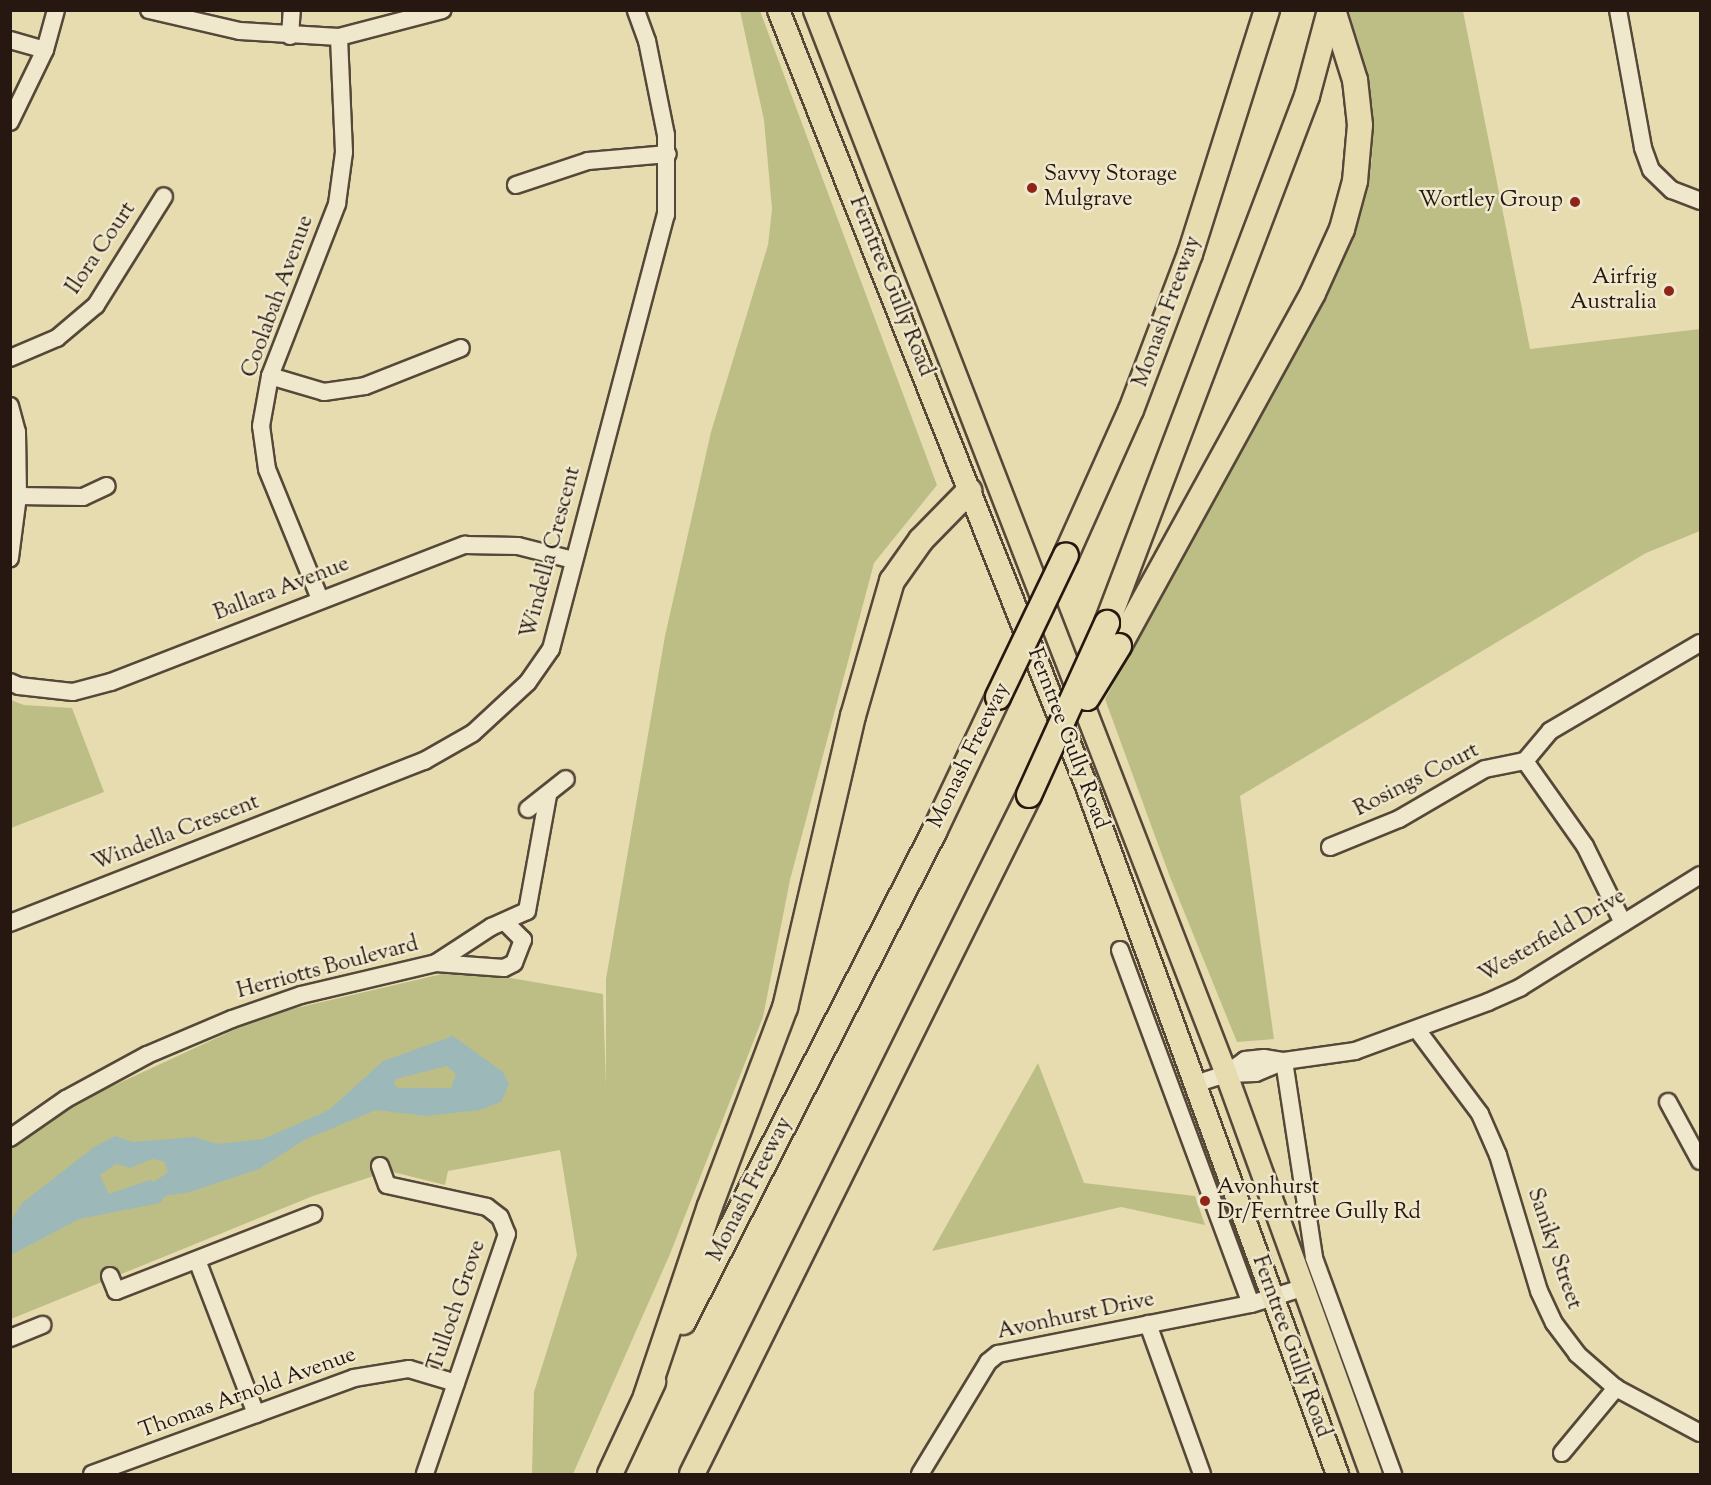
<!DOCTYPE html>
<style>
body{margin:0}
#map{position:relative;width:1711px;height:1485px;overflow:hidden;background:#e7dbb0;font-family:"Sorts Mill Goudy",serif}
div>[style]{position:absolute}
.green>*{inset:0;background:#bdbe86}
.water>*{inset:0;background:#9db8b8}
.roads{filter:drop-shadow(2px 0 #564839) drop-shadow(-2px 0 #564839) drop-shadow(0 2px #564839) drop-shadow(0 -2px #564839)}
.minor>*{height:16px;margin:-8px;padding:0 8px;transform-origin:8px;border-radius:8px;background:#efe8cc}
.major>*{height:21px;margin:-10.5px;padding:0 10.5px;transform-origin:10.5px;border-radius:10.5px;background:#e7dbb0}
.highway>*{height:24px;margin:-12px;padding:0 12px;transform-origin:12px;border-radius:12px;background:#e7dbb0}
.bridges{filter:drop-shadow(2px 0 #261711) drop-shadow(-2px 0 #261711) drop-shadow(0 2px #261711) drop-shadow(0 -2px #261711)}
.highway-bridge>*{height:24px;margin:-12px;padding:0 12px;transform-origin:12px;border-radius:12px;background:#e7dbb0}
.dots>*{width:16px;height:16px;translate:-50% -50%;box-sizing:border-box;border:3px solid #efe8cc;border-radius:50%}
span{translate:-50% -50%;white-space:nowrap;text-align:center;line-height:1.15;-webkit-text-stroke:5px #efe8cc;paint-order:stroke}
.poi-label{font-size:22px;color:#261711}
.left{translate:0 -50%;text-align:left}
.right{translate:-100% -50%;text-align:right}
.street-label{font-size:22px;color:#261711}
.frame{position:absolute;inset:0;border:12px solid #261711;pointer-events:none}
</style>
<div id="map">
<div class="green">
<i style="clip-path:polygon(740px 11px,760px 11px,937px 485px,874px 563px,790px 880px,763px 1017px,670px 1254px,573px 1474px,532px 1474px,534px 1392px,577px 1255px,560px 1150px,448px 1171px,445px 1185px,389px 1171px,313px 1196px,11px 1319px,11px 1128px,89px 1097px,266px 1015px,442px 974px,476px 972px,603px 994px,606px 1086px,606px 979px,665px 636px,711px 432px,768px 245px,772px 209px,764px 120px)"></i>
<i style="clip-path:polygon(1349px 11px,1463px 11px,1530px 349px,1700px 329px,1700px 531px,1646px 553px,1240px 796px,1274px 1039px,1237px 1042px,1170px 877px,1105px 699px,1345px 253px,1360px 214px,1372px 159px,1373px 108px)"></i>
<i style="clip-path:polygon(11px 700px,24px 705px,72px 708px,104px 792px,11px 828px)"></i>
<i style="clip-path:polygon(1038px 1063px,1084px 1183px,1195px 1196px,1205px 1225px,1121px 1207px,932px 1251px)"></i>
</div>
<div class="water">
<i style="clip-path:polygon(evenodd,453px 1036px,503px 1072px,509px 1084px,501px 1102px,480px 1110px,426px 1116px,376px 1110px,304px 1140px,259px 1169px,190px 1192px,165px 1196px,160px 1203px,79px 1219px,11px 1255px,11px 1221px,22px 1203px,94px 1147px,115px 1136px,133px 1142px,195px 1137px,217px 1144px,263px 1139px,329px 1110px,383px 1061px,453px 1036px,447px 1066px,456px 1074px,451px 1088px,398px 1088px,394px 1083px,396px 1079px,447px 1066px,453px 1036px,152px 1159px,164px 1161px,168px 1172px,154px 1182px,150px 1180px,109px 1194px,100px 1175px,116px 1164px,130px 1168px,152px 1159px)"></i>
</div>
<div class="roads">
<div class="minor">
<i style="left:149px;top:10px;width:93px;rotate:13deg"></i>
<i style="left:240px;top:31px;width:99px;rotate:3.5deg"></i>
<i style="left:339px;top:37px;width:107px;rotate:-14.6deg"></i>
<i style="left:1618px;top:10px;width:140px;rotate:79.7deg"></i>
<i style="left:1643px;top:148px;width:23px;rotate:70deg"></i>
<i style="left:1651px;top:170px;width:29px;rotate:44deg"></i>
<i style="left:1672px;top:190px;width:30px;rotate:21deg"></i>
<i style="left:290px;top:36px;width:26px;rotate:-86deg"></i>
<i style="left:10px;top:40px;width:36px;rotate:16deg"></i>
<i style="left:10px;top:122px;width:80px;rotate:-64.1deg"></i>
<i style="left:45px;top:50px;width:41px;rotate:-74.6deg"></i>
<i style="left:516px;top:185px;width:76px;rotate:-18.4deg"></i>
<i style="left:588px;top:161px;width:80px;rotate:-5deg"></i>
<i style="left:10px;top:358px;width:51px;rotate:-23.1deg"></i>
<i style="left:57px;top:338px;width:51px;rotate:-40.2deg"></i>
<i style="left:96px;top:305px;width:128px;rotate:-58deg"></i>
<i style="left:270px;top:376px;width:56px;rotate:16.5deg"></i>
<i style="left:324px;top:392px;width:41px;rotate:-8.3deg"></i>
<i style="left:365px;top:386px;width:103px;rotate:-21.6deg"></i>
<i style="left:10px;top:406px;width:27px;rotate:75deg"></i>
<i style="left:17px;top:432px;width:64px;rotate:89.1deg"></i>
<i style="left:18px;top:496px;width:63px;rotate:97.4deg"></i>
<i style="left:18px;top:496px;width:65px;rotate:0.9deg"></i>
<i style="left:83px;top:497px;width:26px;rotate:-25deg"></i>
<i style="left:320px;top:599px;width:140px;rotate:-112.2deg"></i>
<i style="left:267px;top:469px;width:43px;rotate:-97.9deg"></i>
<i style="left:261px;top:426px;width:51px;rotate:-79.8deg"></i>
<i style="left:270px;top:376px;width:185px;rotate:-68.7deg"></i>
<i style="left:337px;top:204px;width:52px;rotate:-82.3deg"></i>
<i style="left:344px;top:152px;width:115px;rotate:-92.5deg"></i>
<i style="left:10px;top:682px;width:10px;rotate:24deg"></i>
<i style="left:19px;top:686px;width:54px;rotate:6.3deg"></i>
<i style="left:73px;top:692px;width:39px;rotate:-15deg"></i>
<i style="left:111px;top:682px;width:380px;rotate:-21.2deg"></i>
<i style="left:465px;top:545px;width:53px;rotate:1.1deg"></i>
<i style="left:518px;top:546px;width:57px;rotate:14.3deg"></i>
<i style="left:1525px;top:761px;width:39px;rotate:-50deg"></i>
<i style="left:1550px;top:731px;width:174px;rotate:-30.4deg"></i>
<i style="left:1525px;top:761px;width:104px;rotate:54.8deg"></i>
<i style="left:1585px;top:846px;width:86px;rotate:63.7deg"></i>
<i style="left:528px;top:809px;width:48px;rotate:-38.3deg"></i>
<i style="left:1330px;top:847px;width:74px;rotate:-22.1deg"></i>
<i style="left:1399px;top:819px;width:99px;rotate:-30.2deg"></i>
<i style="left:1485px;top:769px;width:41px;rotate:-11.3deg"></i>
<i style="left:10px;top:923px;width:445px;rotate:-21.4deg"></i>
<i style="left:424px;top:761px;width:56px;rotate:-29.7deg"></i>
<i style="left:473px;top:733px;width:75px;rotate:-42.8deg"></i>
<i style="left:528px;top:682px;width:40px;rotate:-55.1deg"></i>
<i style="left:551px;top:649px;width:449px;rotate:-75.2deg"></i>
<i style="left:666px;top:215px;width:80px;rotate:-90deg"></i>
<i style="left:666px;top:135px;width:96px;rotate:-101.4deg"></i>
<i style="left:647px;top:41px;width:33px;rotate:-110deg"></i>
<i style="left:1120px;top:950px;width:377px;rotate:69.7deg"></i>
<i style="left:436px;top:963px;width:68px;rotate:4.2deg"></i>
<i style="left:504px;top:968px;width:11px;rotate:-27deg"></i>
<i style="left:514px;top:963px;width:25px;rotate:-69deg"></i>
<i style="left:523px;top:940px;width:25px;rotate:-135deg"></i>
<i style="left:1418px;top:1031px;width:104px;rotate:53.2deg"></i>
<i style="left:1480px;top:1114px;width:45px;rotate:66.3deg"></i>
<i style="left:1498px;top:1155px;width:142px;rotate:73.2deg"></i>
<i style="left:1539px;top:1291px;width:35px;rotate:65deg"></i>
<i style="left:1554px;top:1323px;width:39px;rotate:53deg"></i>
<i style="left:1577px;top:1354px;width:52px;rotate:41.1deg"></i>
<i style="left:1616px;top:1388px;width:95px;rotate:28.2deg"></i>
<i style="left:1284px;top:1061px;width:199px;rotate:81.3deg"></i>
<i style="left:1314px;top:1258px;width:230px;rotate:69.9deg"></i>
<i style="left:1226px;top:1074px;width:24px;rotate:-36deg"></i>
<i style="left:1245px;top:1060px;width:19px;rotate:-6deg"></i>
<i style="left:1264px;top:1058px;width:20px;rotate:9deg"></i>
<i style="left:1284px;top:1061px;width:72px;rotate:-8deg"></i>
<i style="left:1355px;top:1051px;width:142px;rotate:-20.2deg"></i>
<i style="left:1488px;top:1002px;width:36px;rotate:-24deg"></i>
<i style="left:1521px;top:987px;width:211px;rotate:-32deg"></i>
<i style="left:1195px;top:1084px;width:33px;rotate:-18deg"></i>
<i style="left:1226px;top:1074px;width:30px;rotate:-2deg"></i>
<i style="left:1256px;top:1073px;width:30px;rotate:-23deg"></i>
<i style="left:1668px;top:1102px;width:67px;rotate:61.5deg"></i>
<i style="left:10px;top:1138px;width:68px;rotate:-34.9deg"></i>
<i style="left:66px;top:1099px;width:92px;rotate:-28.5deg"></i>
<i style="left:147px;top:1055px;width:92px;rotate:-23deg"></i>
<i style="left:232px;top:1019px;width:73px;rotate:-19.2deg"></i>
<i style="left:301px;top:995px;width:139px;rotate:-13.3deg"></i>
<i style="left:436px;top:963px;width:66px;rotate:-33.2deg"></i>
<i style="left:491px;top:927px;width:39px;rotate:-24deg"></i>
<i style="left:527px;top:911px;width:118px;rotate:-79.7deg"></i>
<i style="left:380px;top:1166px;width:20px;rotate:70deg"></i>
<i style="left:387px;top:1185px;width:102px;rotate:12.4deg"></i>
<i style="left:487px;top:1207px;width:16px;rotate:38deg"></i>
<i style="left:500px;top:1217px;width:18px;rotate:68deg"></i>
<i style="left:507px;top:1234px;width:254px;rotate:108.9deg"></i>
<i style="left:197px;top:1260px;width:165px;rotate:69deg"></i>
<i style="left:110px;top:1276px;width:16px;rotate:68deg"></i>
<i style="left:116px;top:1291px;width:212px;rotate:-21.3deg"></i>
<i style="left:1148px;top:1324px;width:159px;rotate:70.2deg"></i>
<i style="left:10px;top:1338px;width:35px;rotate:-22deg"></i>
<i style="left:1562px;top:1453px;width:85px;rotate:-50.3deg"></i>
<i style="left:92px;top:1474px;width:279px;rotate:-20.1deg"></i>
<i style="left:354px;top:1378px;width:56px;rotate:-9.3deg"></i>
<i style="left:409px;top:1369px;width:49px;rotate:16.6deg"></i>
<i style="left:920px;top:1474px;width:131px;rotate:-58.7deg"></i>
<i style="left:988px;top:1362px;width:13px;rotate:-39deg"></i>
<i style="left:998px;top:1354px;width:258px;rotate:-11.2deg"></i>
<i style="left:1251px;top:1304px;width:53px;rotate:-17.4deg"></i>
</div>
<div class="major">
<i style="left:778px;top:10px;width:832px;rotate:68.34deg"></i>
<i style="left:1085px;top:783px;width:736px;rotate:69.96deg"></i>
<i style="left:814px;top:10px;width:1141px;rotate:68.83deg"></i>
<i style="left:1226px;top:1074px;width:425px;rotate:70.1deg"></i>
</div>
<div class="highway">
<i style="left:1066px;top:555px;width:159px;rotate:-65.9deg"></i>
<i style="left:1131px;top:410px;width:167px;rotate:-69.3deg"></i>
<i style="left:1190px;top:254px;width:256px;rotate:-72.5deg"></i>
<i style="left:1107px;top:623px;width:564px;rotate:-69.22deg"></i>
<i style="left:1307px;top:96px;width:89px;rotate:-75deg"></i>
<i style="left:1119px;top:646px;width:403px;rotate:-61.2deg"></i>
<i style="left:1313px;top:293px;width:70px;rotate:-65.6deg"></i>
<i style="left:1342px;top:229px;width:50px;rotate:-74.8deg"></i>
<i style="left:1355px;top:181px;width:56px;rotate:-84.9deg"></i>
<i style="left:1360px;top:125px;width:45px;rotate:-96.3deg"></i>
<i style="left:1355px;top:80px;width:73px;rotate:-107.4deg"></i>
<i style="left:683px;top:1322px;width:551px;rotate:-62.88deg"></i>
<i style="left:934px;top:832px;width:149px;rotate:-64.6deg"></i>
<i style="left:646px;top:1396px;width:200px;rotate:-71.4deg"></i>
<i style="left:710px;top:1206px;width:212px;rotate:-69.3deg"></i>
<i style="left:785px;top:1008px;width:300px;rotate:-76.9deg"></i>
<i style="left:853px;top:716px;width:141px;rotate:-73.9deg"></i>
<i style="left:892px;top:581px;width:50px;rotate:-54.7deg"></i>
<i style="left:921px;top:540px;width:69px;rotate:-45.6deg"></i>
<i style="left:610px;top:1474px;width:102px;rotate:-64.9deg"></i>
<i style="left:692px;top:1474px;width:758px;rotate:-63.6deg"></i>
</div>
</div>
<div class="bridges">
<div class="highway-bridge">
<i style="left:998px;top:697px;width:157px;rotate:-64.4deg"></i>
<i style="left:1087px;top:698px;width:61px;rotate:-58.4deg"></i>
<i style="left:1029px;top:795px;width:189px;rotate:-65.6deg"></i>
</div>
</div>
<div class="dots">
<i style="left:1032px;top:188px;background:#8f2418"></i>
<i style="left:1575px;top:202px;background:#8f2418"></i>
<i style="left:1669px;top:291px;background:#8f2418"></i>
<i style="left:1205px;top:1201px;background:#8f2418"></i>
</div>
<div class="poi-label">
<span class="left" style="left:1044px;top:188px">Savvy Storage<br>Mulgrave</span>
<span class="right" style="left:1563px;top:202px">Wortley Group</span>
<span class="right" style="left:1657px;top:291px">Airfrig<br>Australia</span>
<span class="left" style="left:1217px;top:1201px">Avonhurst<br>Dr/Ferntree Gully Rd</span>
</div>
<div class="street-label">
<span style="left:102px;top:249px;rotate:-56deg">Ilora Court</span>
<span style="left:890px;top:287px;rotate:68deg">Ferntree Gully Road</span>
<span style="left:279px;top:297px;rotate:-70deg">Coolabah Avenue</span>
<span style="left:1168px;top:312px;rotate:-70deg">Monash Freeway</span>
<span style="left:552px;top:553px;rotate:-75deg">Windella Crescent</span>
<span style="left:282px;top:590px;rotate:-21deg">Ballara Avenue</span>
<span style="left:1067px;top:739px;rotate:69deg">Ferntree Gully Road</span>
<span style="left:970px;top:756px;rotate:-64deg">Monash Freeway</span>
<span style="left:1417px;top:781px;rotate:-27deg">Rosings Court</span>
<span style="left:176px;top:834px;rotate:-21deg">Windella Crescent</span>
<span style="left:1553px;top:937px;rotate:-30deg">Westerfield Drive</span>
<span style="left:328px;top:969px;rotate:-15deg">Herriotts Boulevard</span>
<span style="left:751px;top:1190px;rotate:-63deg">Monash Freeway</span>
<span style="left:1553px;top:1249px;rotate:71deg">Saniky Street</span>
<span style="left:458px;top:1306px;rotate:-71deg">Tulloch Grove</span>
<span style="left:1076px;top:1317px;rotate:-12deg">Avonhurst Drive</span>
<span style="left:1290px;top:1347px;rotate:70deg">Ferntree Gully Road</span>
<span style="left:248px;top:1394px;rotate:-20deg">Thomas Arnold Avenue</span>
</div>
<div class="frame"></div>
</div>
